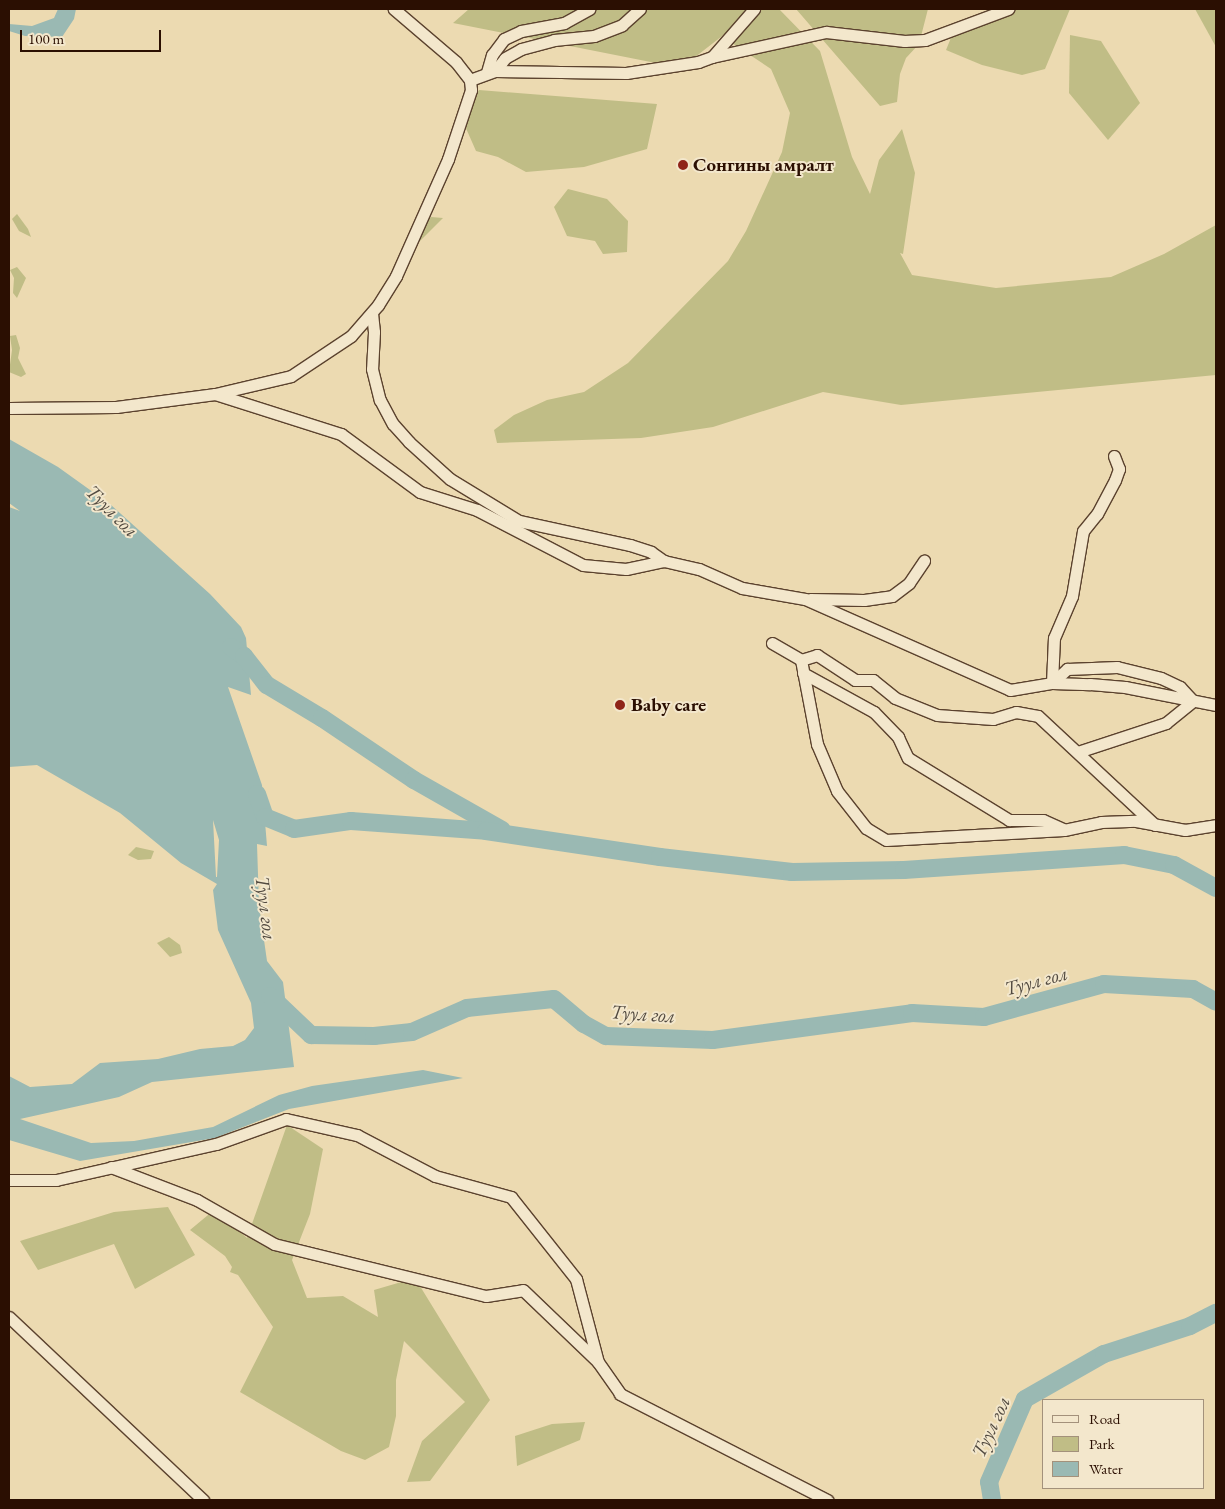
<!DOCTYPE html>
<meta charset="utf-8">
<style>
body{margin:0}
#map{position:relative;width:1225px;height:1509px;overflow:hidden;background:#ecdab1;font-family:"EB Garamond",serif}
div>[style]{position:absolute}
.green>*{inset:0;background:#c0bd86}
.water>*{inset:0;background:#9ab9b3}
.river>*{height:18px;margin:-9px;padding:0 9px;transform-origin:9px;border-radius:9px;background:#9ab9b3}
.roads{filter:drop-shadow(1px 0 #5b422e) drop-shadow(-1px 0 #5b422e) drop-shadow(0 1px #5b422e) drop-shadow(0 -1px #5b422e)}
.minor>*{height:11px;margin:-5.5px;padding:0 5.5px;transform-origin:5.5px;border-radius:5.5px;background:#f3e7cc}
.dots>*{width:14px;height:14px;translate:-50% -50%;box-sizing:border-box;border:2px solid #f3e7cc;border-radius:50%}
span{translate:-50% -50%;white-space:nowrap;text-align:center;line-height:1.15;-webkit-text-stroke:4px #f3e7cc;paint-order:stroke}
.poi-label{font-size:19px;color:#2b0f02;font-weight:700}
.left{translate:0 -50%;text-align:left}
.water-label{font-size:20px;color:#524a40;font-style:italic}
.frame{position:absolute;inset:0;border:10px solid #2b0f02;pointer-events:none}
.legend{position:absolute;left:1042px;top:1399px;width:162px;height:90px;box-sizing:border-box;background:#f3e7cc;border:1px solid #a3917b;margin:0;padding:6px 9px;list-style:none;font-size:15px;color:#2b0f02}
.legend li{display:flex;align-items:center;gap:10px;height:25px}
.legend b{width:25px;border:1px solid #a3917b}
.scale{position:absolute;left:20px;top:30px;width:141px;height:22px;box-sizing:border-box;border:2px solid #2b0f02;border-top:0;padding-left:6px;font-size:15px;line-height:18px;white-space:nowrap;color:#2b0f02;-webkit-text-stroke:4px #f3e7cc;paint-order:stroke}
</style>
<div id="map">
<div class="green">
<i style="clip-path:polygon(469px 9px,779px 9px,820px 51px,852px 157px,870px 194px,879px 160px,902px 129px,915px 173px,903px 254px,900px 253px,912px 275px,996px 288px,1111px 277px,1164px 254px,1216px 225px,1216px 375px,901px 405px,823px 392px,713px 427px,641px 438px,497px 443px,494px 430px,514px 415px,547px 400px,584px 392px,628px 363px,728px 261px,746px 231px,782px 152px,790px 113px,771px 69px,723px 37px,735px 26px,681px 68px,453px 23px)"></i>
<i style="clip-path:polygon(796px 9px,928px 9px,919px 44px,906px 58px,900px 74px,897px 102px,880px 106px)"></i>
<i style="clip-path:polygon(1012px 9px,1070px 9px,1045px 69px,1022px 75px,982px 65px,946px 50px,957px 23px)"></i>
<i style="clip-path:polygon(1195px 9px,1216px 9px,1216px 47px)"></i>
<i style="clip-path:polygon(1070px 35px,1101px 41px,1140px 103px,1108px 140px,1069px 93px)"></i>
<i style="clip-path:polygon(479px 90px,657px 104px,647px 149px,584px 167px,526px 172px,498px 157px,476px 151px,461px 117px)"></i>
<i style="clip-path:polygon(568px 189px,607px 199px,628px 221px,627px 252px,603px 254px,595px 241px,567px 236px,554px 207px)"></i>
<i style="clip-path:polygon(17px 214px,28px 229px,31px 237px,19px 231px,12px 219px)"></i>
<i style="clip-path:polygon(431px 217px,443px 218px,420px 241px,421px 226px)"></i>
<i style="clip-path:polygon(17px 267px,26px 278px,17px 298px,13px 293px,14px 278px,10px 270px)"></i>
<i style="clip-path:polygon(16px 335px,20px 348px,18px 358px,26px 374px,21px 377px,9px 372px,12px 350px,10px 336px)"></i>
<i style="clip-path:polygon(136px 847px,154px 851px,151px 859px,138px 860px,128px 855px)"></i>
<i style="clip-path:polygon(169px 937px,180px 945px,182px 953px,170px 957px,157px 943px)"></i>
<i style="clip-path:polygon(287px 1125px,323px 1149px,310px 1214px,292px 1260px,307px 1298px,343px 1296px,378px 1317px,374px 1290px,415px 1278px,490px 1400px,430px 1481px,407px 1482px,422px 1441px,465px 1402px,404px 1341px,396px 1380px,396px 1416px,389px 1447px,365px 1460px,341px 1451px,240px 1392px,273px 1327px,238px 1275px,230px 1272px,232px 1267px,225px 1256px,190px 1230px,214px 1210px,247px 1238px)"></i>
<i style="clip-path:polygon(168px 1207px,195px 1255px,135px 1289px,114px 1244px,38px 1270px,20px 1241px,114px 1212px)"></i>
<i style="clip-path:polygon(585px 1422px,580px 1440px,517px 1466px,515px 1436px,552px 1424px)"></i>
</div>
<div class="water">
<i style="clip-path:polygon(58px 9px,76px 9px,74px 19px,62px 37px,25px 36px,9px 31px,9px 24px,32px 26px,54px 18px)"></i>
<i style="clip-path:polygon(evenodd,9px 439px,58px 467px,111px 505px,210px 594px,241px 627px,246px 638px,251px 695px,228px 687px,262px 785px,267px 846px,257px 844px,259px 905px,267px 961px,283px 982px,294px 1067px,152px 1082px,119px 1097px,20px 1119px,91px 1143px,134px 1141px,213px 1127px,279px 1095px,312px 1086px,423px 1070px,463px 1078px,289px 1109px,215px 1138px,80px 1161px,9px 1140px,9px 1076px,30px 1087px,72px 1084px,100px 1063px,158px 1059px,200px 1049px,233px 1046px,245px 1040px,254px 1028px,251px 1003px,218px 930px,213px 890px,217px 884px,181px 863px,120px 813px,37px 765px,9px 767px,9px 507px,20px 511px,9px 503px,9px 439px,213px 820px,219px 840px,217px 877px,216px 877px,213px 820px)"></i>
</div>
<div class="river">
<i style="left:231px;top:647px;width:16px;rotate:35deg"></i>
<i style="left:244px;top:656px;width:37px;rotate:52deg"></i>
<i style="left:267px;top:685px;width:64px;rotate:31deg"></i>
<i style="left:322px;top:718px;width:111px;rotate:34deg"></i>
<i style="left:414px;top:780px;width:101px;rotate:29.6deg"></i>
<i style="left:257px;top:794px;width:24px;rotate:71deg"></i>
<i style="left:265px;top:817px;width:31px;rotate:22deg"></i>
<i style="left:294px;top:829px;width:58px;rotate:-8deg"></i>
<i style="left:351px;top:821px;width:135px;rotate:4.2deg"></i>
<i style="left:486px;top:831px;width:176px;rotate:8.5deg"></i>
<i style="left:660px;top:857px;width:133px;rotate:6.5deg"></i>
<i style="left:792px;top:872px;width:112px;rotate:-1deg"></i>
<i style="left:904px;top:870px;width:221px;rotate:-3.9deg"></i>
<i style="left:1124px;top:855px;width:51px;rotate:11.3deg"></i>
<i style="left:1174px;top:865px;width:48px;rotate:28.7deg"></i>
<i style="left:270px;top:996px;width:57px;rotate:43.6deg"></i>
<i style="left:311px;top:1035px;width:63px;rotate:0.9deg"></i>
<i style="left:374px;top:1036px;width:38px;rotate:-6deg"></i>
<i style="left:412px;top:1032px;width:60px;rotate:-23.6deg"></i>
<i style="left:467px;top:1008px;width:87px;rotate:-5.9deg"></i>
<i style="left:554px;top:999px;width:39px;rotate:40deg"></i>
<i style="left:584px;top:1024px;width:25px;rotate:29deg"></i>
<i style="left:606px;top:1036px;width:107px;rotate:2.1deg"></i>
<i style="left:713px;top:1040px;width:201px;rotate:-7.7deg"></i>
<i style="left:912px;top:1013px;width:72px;rotate:3.2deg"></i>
<i style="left:984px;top:1017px;width:124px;rotate:-15.4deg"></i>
<i style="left:1104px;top:984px;width:89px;rotate:3.2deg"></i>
<i style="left:1193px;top:989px;width:26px;rotate:29deg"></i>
<i style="left:992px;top:1500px;width:18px;rotate:-99deg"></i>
<i style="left:989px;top:1482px;width:90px;rotate:-66.6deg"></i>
<i style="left:1025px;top:1399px;width:91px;rotate:-29.7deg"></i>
<i style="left:1104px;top:1354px;width:90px;rotate:-18deg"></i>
<i style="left:1190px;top:1326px;width:29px;rotate:-27deg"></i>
</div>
<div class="roads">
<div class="minor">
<i style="left:712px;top:57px;width:117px;rotate:-12.4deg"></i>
<i style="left:826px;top:32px;width:79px;rotate:6.6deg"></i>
<i style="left:904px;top:41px;width:21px;rotate:-3deg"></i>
<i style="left:925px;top:40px;width:89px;rotate:-20.5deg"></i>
<i style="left:495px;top:71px;width:16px;rotate:-52deg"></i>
<i style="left:505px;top:58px;width:18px;rotate:-29deg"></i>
<i style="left:521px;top:49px;width:34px;rotate:-15deg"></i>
<i style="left:554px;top:40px;width:40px;rotate:-5.7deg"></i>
<i style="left:594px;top:36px;width:30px;rotate:-21deg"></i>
<i style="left:622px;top:25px;width:24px;rotate:-42deg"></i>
<i style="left:487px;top:72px;width:18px;rotate:-74deg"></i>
<i style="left:492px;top:55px;width:20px;rotate:-53deg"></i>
<i style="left:504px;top:39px;width:19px;rotate:-25deg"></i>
<i style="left:521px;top:31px;width:44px;rotate:-10.5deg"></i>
<i style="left:564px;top:23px;width:29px;rotate:-29deg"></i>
<i style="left:470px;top:80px;width:27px;rotate:-20deg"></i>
<i style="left:495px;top:71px;width:131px;rotate:0.9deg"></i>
<i style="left:626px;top:73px;width:73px;rotate:-8.7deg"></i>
<i style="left:698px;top:62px;width:15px;rotate:-20deg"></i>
<i style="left:712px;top:57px;width:64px;rotate:-48.8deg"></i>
<i style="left:372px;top:313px;width:19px;rotate:84deg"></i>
<i style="left:374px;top:332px;width:37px;rotate:93deg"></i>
<i style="left:372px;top:369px;width:32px;rotate:76deg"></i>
<i style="left:380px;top:400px;width:27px;rotate:62deg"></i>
<i style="left:393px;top:424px;width:24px;rotate:48deg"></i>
<i style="left:409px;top:442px;width:55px;rotate:42.1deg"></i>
<i style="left:450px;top:479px;width:81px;rotate:31.3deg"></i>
<i style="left:519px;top:521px;width:114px;rotate:12.2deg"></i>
<i style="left:630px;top:545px;width:22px;rotate:18deg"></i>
<i style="left:651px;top:552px;width:16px;rotate:35deg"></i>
<i style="left:215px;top:394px;width:132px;rotate:17.6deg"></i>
<i style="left:341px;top:434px;width:98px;rotate:36.3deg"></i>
<i style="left:420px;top:492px;width:60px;rotate:17.5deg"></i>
<i style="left:477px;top:510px;width:119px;rotate:27.4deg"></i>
<i style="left:583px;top:565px;width:43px;rotate:5.3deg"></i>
<i style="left:626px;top:569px;width:39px;rotate:-12deg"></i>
<i style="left:664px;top:561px;width:36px;rotate:13deg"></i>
<i style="left:699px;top:569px;width:47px;rotate:23.8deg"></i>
<i style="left:742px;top:588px;width:64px;rotate:9.9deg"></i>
<i style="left:805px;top:599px;width:224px;rotate:23.9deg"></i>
<i style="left:1010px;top:690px;width:43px;rotate:-9.5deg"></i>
<i style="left:1052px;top:683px;width:38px;rotate:2deg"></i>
<i style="left:1090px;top:684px;width:35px;rotate:5deg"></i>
<i style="left:1125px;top:687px;width:93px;rotate:11.2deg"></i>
<i style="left:9px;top:408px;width:107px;rotate:-0.5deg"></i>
<i style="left:116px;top:407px;width:100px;rotate:-7.5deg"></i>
<i style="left:215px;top:394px;width:78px;rotate:-13.3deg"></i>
<i style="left:291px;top:376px;width:72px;rotate:-33.7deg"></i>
<i style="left:351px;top:336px;width:41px;rotate:-48.9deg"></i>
<i style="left:378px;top:305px;width:34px;rotate:-58deg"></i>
<i style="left:396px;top:276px;width:128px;rotate:-66deg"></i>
<i style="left:448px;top:159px;width:73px;rotate:-71.6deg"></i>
<i style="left:471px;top:90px;width:10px;rotate:-96deg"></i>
<i style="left:470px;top:80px;width:23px;rotate:-128deg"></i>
<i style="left:456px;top:62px;width:82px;rotate:-139.5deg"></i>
<i style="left:810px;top:599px;width:54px;rotate:1.1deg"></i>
<i style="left:864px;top:600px;width:28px;rotate:-8deg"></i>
<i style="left:892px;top:596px;width:21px;rotate:-37deg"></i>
<i style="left:909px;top:583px;width:27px;rotate:-56deg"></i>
<i style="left:772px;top:643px;width:34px;rotate:30deg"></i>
<i style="left:801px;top:660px;width:17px;rotate:-17deg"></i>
<i style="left:817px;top:655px;width:45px;rotate:33.3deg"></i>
<i style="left:855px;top:680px;width:18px"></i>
<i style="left:873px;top:680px;width:28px;rotate:39deg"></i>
<i style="left:895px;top:698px;width:45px;rotate:22deg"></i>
<i style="left:937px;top:715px;width:56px;rotate:4.1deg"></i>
<i style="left:993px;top:719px;width:24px;rotate:-17deg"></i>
<i style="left:1016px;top:712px;width:22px;rotate:10deg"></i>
<i style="left:1038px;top:716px;width:160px;rotate:43deg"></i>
<i style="left:801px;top:660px;width:86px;rotate:79.2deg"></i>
<i style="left:817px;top:744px;width:51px;rotate:66.9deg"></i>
<i style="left:837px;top:791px;width:47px;rotate:51.9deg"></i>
<i style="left:866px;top:828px;width:23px;rotate:31deg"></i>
<i style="left:886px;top:840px;width:178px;rotate:-3.2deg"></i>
<i style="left:1064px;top:830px;width:38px;rotate:-12deg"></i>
<i style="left:1101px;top:822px;width:35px;rotate:-2deg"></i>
<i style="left:1136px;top:821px;width:50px;rotate:10.4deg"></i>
<i style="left:1185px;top:830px;width:31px;rotate:-9deg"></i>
<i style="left:803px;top:673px;width:81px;rotate:28.8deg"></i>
<i style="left:874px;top:712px;width:35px;rotate:46deg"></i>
<i style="left:898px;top:737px;width:23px;rotate:65deg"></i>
<i style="left:908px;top:758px;width:119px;rotate:31.5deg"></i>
<i style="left:1009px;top:820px;width:34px"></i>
<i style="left:1043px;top:820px;width:22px;rotate:24deg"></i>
<i style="left:1052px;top:683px;width:21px;rotate:-43deg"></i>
<i style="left:1067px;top:669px;width:50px;rotate:-2.3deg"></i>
<i style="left:1117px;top:667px;width:45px;rotate:14deg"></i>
<i style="left:1161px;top:678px;width:21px;rotate:25deg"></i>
<i style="left:1180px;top:687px;width:19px;rotate:47deg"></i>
<i style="left:1193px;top:701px;width:35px;rotate:141deg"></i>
<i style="left:1166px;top:723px;width:93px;rotate:161.8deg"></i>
<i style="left:1052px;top:683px;width:45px;rotate:-87.5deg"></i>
<i style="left:1054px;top:638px;width:46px;rotate:-66.8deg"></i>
<i style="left:1072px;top:596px;width:66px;rotate:-80.4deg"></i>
<i style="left:1083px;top:531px;width:22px;rotate:-51deg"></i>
<i style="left:1097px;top:514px;width:38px;rotate:-62deg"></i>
<i style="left:1115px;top:480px;width:12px;rotate:-70deg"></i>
<i style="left:1119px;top:469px;width:14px;rotate:-111deg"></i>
<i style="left:111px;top:1167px;width:92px;rotate:21deg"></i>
<i style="left:197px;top:1200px;width:89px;rotate:29.7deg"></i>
<i style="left:274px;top:1244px;width:218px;rotate:13.8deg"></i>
<i style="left:486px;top:1296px;width:37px;rotate:-9deg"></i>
<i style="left:523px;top:1290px;width:103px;rotate:43.8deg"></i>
<i style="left:9px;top:1180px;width:47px"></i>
<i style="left:56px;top:1180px;width:164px;rotate:-12.7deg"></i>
<i style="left:216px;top:1144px;width:74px;rotate:-19.7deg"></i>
<i style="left:286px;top:1119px;width:73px;rotate:12.7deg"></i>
<i style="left:357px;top:1135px;width:88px;rotate:27.7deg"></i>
<i style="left:435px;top:1176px;width:79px;rotate:15.4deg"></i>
<i style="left:511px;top:1197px;width:105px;rotate:51.6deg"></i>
<i style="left:576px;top:1279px;width:86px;rotate:75.2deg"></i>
<i style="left:598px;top:1362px;width:39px;rotate:55deg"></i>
<i style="left:620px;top:1394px;width:233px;rotate:27.1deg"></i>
<i style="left:9px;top:1317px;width:267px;rotate:43.3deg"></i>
</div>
</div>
<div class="dots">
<i style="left:683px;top:165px;background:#8f2418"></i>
<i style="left:620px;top:705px;background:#8f2418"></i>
</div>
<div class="poi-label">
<span class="left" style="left:693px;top:165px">Сонгины амралт</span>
<span class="left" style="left:631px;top:705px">Baby care</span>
</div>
<div class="water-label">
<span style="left:112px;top:511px;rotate:45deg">Туул гол</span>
<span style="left:266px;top:908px;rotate:83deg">Туул гол</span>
<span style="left:1036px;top:981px;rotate:-15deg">Туул гол</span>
<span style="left:643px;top:1014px;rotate:4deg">Туул гол</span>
<span style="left:991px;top:1427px;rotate:-65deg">Туул гол</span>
</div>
<div class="frame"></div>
<ul class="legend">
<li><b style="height:6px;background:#f3e7cc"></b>Road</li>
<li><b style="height:14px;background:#c0bd86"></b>Park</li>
<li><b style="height:14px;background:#9ab9b3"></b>Water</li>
</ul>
<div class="scale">100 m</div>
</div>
